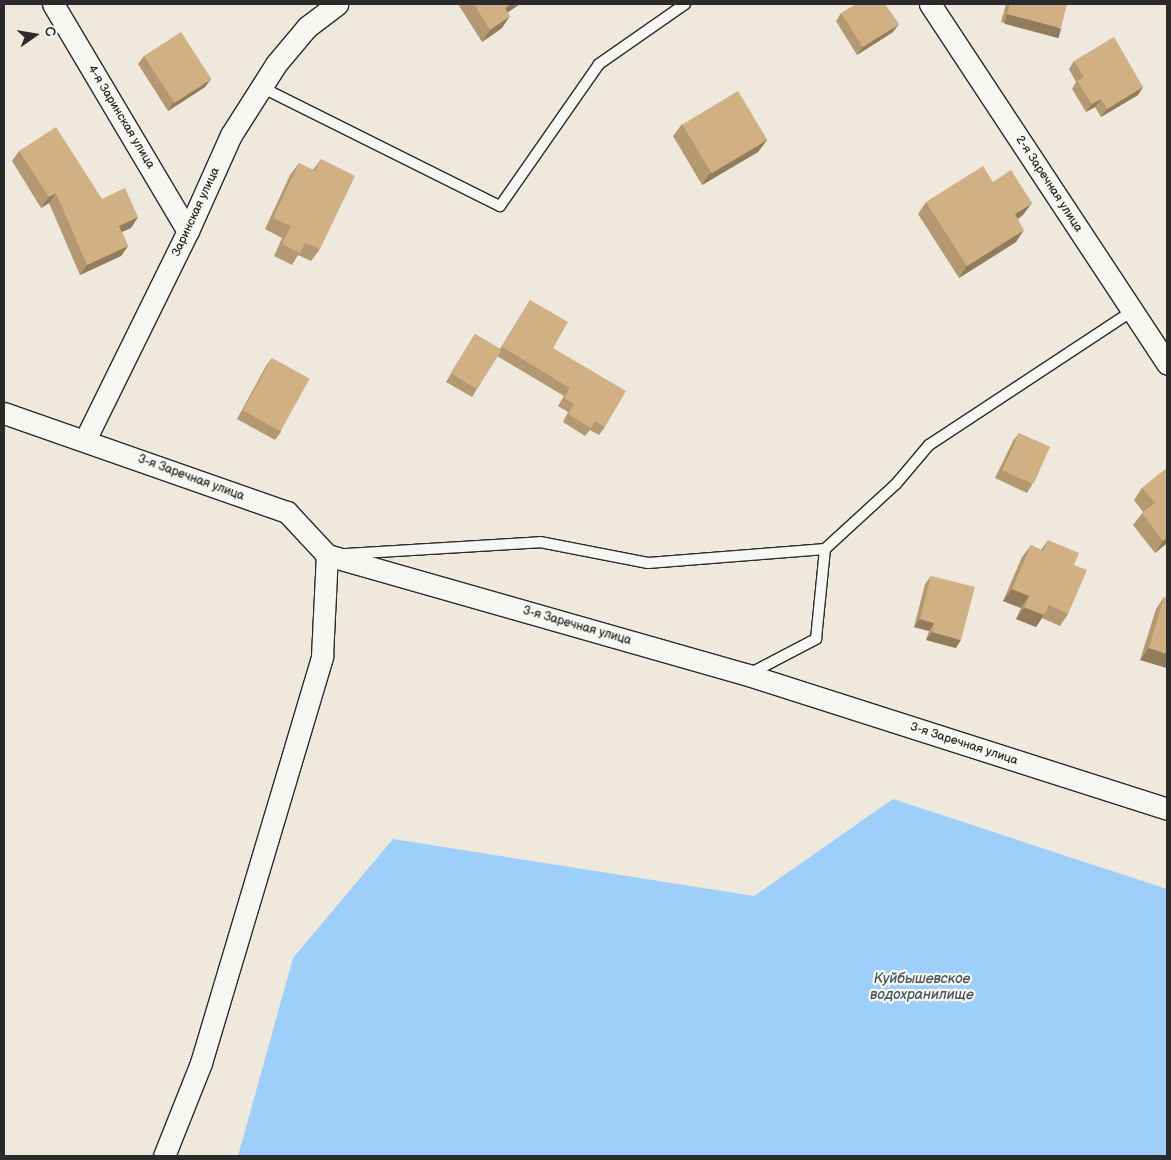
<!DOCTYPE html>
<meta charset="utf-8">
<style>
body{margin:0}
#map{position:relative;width:1171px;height:1160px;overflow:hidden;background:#efe8dc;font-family:"Balsamiq Sans",sans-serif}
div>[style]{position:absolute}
.water>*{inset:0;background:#9ecffa}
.roads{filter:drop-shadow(1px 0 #2b2b2b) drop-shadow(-1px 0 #2b2b2b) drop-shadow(0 1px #2b2b2b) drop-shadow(0 -1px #2b2b2b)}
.lane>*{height:10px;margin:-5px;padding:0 5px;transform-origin:5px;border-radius:5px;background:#f6f6f2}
.street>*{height:21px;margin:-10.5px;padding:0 10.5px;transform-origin:10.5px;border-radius:10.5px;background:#f6f6f2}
.wall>*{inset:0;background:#b49872}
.shaded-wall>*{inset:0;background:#927c5c;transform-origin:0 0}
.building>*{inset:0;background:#d1b184;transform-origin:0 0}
span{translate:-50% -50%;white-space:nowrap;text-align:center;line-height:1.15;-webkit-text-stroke:4.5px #f6f6f2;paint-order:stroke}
.street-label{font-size:12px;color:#2b2b2b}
.water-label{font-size:14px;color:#48545f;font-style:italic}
.frame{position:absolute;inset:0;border:5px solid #2b2b2b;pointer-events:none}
.north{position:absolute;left:10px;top:10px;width:50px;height:50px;-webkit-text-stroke:4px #f6f6f2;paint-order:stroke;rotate:77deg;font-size:14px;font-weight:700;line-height:20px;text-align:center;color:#2b2b2b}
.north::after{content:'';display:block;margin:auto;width:18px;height:22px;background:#2b2b2b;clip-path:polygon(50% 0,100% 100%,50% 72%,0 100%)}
</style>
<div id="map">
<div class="water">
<i style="clip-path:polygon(893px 799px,1167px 889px,1167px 1156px,238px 1156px,293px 958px,393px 839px,754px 896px)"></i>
</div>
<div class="roads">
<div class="lane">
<i style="left:261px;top:87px;width:267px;rotate:26.5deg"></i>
<i style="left:500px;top:206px;width:173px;rotate:-55.1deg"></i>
<i style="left:599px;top:64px;width:105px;rotate:-34.9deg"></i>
<i style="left:346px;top:554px;width:194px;rotate:-3.5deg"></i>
<i style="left:540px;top:542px;width:110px;rotate:11deg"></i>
<i style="left:648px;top:563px;width:178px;rotate:-4.5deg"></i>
<i style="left:749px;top:674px;width:76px;rotate:-27.6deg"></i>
<i style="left:816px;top:639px;width:90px;rotate:-84.3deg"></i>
<i style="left:825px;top:549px;width:96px;rotate:-42.5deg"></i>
<i style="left:896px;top:484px;width:51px;rotate:-49.8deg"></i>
<i style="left:929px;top:445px;width:243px;rotate:-33.4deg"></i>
</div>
<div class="street">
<i style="left:53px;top:4px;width:264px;rotate:59.3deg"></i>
<i style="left:930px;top:4px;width:431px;rotate:56.6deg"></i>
<i style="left:4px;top:413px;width:300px;rotate:19.3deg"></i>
<i style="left:287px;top:512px;width:59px;rotate:47.1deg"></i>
<i style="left:327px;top:555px;width:438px;rotate:15.9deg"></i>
<i style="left:748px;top:675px;width:440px;rotate:17.7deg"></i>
<i style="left:85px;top:440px;width:233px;rotate:-63.8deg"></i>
<i style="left:188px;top:231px;width:105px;rotate:-65.9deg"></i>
<i style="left:231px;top:135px;width:84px;rotate:-57.6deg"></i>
<i style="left:276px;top:64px;width:48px;rotate:-50deg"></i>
<i style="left:307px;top:27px;width:38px;rotate:-37deg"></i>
<i style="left:164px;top:1156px;width:100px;rotate:-68.3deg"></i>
<i style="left:201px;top:1063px;width:425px;rotate:-73.4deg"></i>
<i style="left:322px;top:656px;width:101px;rotate:-87.2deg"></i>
</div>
</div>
<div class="wall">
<i style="clip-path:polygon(458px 4px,520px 4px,508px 12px,502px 28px,482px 42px)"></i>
<i style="clip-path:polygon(1006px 4px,1067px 4px,1055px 36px,1001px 22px)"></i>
<i style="clip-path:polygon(841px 13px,893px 32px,857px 55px,836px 21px)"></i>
<i style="clip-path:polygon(144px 56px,211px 79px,205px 87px,168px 111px,138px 64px)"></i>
<i style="clip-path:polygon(1074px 61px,1143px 87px,1138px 95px,1101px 117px,1095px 107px,1086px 112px,1072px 89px,1076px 82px,1069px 69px)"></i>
<i style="clip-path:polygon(682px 124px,767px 140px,758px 152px,702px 185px,673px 136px)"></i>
<i style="clip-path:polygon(19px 151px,102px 199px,138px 217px,131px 228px,122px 232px,128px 246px,121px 256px,80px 275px,49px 203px,41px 208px,12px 161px)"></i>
<i style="clip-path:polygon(321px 159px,320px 249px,311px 261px,298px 255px,292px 265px,274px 256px,282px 238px,265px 229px,290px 175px,299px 163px,313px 170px)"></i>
<i style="clip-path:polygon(993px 182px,1023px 215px,1018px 219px,1016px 242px,959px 278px,918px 214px,926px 202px)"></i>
<i style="clip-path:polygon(530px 300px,553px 348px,605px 427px,599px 435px,590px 430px,585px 436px,563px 422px,568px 412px,558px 406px,564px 396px,497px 356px,472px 397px,446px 382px,470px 342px,475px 334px,500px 349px)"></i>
<i style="clip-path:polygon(272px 358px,281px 432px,275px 440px,237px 419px,266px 366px)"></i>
<i style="clip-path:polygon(1019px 433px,1032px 485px,1027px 493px,995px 478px,1013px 441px)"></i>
<i style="clip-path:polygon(1167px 468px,1167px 546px,1166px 544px,1155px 553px,1133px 525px,1143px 512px,1134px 500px,1142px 488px)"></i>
<i style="clip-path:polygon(1048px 540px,1074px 565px,1068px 614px,1060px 626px,1042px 618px,1036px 627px,1016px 619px,1021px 608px,1003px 601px,1022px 557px,1031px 545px,1041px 550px)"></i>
<i style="clip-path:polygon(931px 576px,956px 648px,926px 640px,929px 631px,914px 627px,925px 584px)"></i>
<i style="clip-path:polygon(1164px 597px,1167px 668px,1140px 660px,1156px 609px)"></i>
</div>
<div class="shaded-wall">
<i style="clip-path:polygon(511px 4px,520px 4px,497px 20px,505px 8px)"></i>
<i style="left:1007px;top:14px;width:56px;height:10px;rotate:15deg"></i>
<i style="clip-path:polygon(510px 16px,502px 28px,482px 42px,490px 30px)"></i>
<i style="clip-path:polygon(899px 24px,893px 32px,857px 55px,863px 47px)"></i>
<i style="clip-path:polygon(211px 79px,205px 87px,168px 111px,174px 102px)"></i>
<i style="clip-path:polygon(1143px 87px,1138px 95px,1101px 117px,1107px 109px)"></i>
<i style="clip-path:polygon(1101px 99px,1095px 107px,1086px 112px,1092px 104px)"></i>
<i style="clip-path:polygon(767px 140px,758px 152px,702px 185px,710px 173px)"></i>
<i style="clip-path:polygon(56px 193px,49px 203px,41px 208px,49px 197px)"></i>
<i style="clip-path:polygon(1032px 203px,1023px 215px,1007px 226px,1015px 214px)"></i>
<i style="clip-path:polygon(138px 217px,131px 228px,112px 236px,119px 226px)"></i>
<i style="clip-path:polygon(1024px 230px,1016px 242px,959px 278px,967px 266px)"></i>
<i style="clip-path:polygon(128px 246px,121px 256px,80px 275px,87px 265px)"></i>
<i style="clip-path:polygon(1167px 538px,1167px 543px,1166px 544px,1155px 553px,1163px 541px)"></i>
<i style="clip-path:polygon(1012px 589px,1029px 596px,1021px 608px,1003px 601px)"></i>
<i style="clip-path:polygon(1024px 607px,1044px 615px,1036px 627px,1016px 619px)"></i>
<i style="clip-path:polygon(920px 619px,934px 623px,929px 631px,914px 627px)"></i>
<i style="clip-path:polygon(932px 632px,961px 640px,956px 648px,926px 640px)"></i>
<i style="clip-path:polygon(1149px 648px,1167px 654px,1167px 668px,1140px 660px)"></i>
</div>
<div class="building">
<i style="clip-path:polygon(474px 4px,511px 4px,505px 8px,510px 16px,490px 30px)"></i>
<i style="clip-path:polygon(856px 4px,885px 4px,899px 24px,863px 47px,841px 13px)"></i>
<i style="clip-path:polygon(1010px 4px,1067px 4px,1061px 28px,1007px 14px)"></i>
<i style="left:181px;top:32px;width:56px;height:44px;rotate:57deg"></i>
<i style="clip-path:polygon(1114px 37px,1143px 87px,1107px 109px,1101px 99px,1092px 104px,1077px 81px,1084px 77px,1074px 61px)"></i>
<i style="left:738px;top:91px;width:57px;height:65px;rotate:59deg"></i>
<i style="clip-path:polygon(56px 127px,102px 199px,125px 188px,138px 217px,119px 226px,128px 246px,87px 265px,56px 193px,49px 197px,19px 151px)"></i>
<i style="clip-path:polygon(321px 159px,355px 176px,320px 249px,305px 243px,300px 253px,282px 244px,291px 226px,273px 218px,299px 163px,315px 171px)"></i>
<i style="clip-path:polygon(983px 166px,993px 182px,1011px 170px,1032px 203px,1015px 214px,1024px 230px,967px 266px,926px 202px)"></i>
<i style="clip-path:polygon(530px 300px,568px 322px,553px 348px,626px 391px,605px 427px,595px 421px,591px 428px,568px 414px,574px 404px,564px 398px,570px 388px,502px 347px)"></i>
<i style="left:475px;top:334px;width:31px;height:46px;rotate:32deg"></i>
<i style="left:272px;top:358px;width:43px;height:60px;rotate:29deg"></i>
<i style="left:1019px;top:433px;width:34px;height:41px;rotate:24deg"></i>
<i style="clip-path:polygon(1167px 468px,1167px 538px,1163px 541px,1142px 513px,1155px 503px,1142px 488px)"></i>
<i style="clip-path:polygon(1048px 540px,1079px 553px,1074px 565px,1087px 570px,1068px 614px,1049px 605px,1044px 615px,1024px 607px,1029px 596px,1012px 589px,1031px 545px,1043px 551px)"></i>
<i style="clip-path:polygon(931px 576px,975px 587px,961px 640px,932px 632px,934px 623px,920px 619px)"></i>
<i style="clip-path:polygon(1164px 597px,1167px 598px,1167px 654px,1149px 648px)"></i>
</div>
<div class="street-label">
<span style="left:121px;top:117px;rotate:59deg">4-я Заринская улица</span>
<span style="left:1049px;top:184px;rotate:57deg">2-я Заречная улица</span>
<span style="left:196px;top:212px;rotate:-65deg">Заринская улица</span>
<span style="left:191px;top:478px;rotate:20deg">3-я Заречная улица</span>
<span style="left:577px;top:626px;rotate:16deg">3-я Заречная улица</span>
<span style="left:964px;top:744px;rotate:18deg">3-я Заречная улица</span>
</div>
<div class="water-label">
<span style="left:922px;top:987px">Куйбышевское<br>водохранилище</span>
</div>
<div class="frame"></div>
<div class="north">С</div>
</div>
